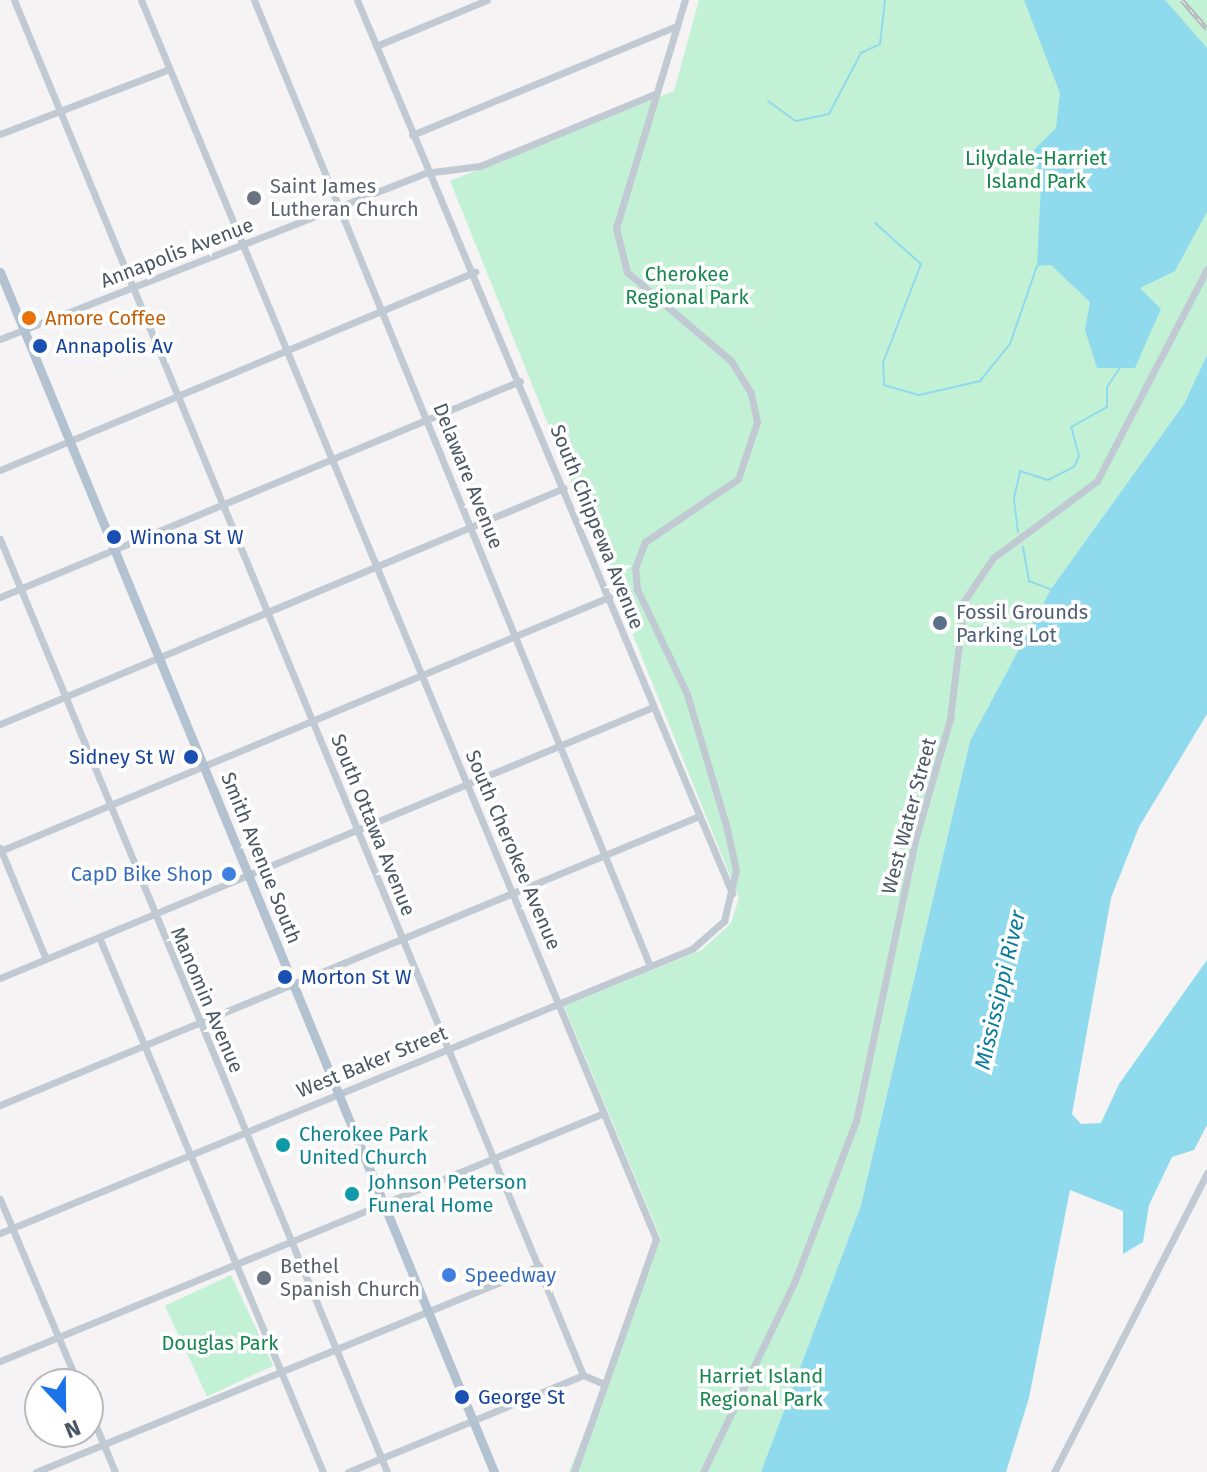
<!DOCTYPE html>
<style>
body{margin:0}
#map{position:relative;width:1207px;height:1472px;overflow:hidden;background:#f5f3f3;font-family:"Fira Sans",sans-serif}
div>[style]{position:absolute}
.green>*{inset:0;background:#c3f1d5;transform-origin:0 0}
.water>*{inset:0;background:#90daee}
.stream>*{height:2px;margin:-1px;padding:0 1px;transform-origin:1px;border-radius:1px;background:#90daee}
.minor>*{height:7px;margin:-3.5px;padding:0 3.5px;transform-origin:3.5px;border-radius:3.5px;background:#c1cad2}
.major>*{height:9px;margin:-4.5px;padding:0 4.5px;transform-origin:4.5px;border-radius:4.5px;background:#b3c2d1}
.rail>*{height:5px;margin-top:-2.5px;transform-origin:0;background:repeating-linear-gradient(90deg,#fff 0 6px,#b5b8bd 0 12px);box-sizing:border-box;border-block:2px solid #b5b8bd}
.dots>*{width:22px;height:22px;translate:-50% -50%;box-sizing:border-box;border:4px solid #fff;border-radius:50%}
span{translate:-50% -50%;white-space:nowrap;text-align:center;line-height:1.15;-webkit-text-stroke:7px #fff;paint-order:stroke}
.park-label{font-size:20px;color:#17864f}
.worship-label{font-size:20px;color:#5b616d}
.left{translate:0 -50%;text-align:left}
.street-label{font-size:20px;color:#4a5661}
.food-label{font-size:20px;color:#c56008}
.transit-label{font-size:20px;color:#164399}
.right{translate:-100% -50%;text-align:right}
.service-label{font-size:20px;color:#4e5e75}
.shop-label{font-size:20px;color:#366cbe}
.culture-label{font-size:20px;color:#0d838f}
.water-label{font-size:22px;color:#0c7c9b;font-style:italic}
.north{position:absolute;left:24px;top:1368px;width:80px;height:80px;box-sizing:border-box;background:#fff;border:2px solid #b7bbc0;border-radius:50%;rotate:158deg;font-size:22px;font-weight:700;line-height:32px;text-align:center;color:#4a5661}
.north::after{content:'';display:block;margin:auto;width:28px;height:36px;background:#1a73e8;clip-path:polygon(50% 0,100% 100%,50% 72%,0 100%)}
</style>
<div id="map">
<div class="green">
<i style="clip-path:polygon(699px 0,1207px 0,1207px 355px,1184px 404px,1051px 589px,970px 741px,861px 1205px,761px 1472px,569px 1472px,661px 1239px,564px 1006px,702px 950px,731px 923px,739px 898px,450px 181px,674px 91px)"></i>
<i style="left:231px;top:1275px;width:100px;height:73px;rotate:65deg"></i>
</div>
<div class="water">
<i style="clip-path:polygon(1024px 0,1165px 0,1207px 48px,1207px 212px,1175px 271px,1140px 288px,1161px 309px,1135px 368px,1097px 368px,1085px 330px,1090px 302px,1051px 265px,1037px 266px,1041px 184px,1034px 150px,1056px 128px,1060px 93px)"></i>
<i style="clip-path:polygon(1207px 355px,1207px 714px,1139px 827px,1111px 898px,1072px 1114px,1081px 1124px,1101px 1123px,1119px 1084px,1207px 960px,1207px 1125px,1194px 1150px,1172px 1157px,1149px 1205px,1143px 1242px,1123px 1254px,1123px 1211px,1070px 1190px,1029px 1398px,1006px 1472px,761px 1472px,861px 1205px,970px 741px,1051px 589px,1184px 404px)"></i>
</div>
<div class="stream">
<i style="left:768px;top:101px;width:34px;rotate:36deg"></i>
<i style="left:796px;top:121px;width:34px;rotate:-12deg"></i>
<i style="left:829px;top:114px;width:69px;rotate:-62.3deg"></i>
<i style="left:861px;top:53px;width:21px;rotate:-25deg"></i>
<i style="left:880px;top:44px;width:44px;rotate:-83.5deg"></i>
<i style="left:875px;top:223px;width:62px;rotate:41.7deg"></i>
<i style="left:921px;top:264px;width:106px;rotate:111deg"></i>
<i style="left:883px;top:363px;width:22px;rotate:87deg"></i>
<i style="left:884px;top:385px;width:36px;rotate:16deg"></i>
<i style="left:919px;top:395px;width:63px;rotate:-12.9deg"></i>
<i style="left:980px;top:381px;width:48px;rotate:-51deg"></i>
<i style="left:1010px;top:344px;width:83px;rotate:-70.9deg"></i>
<i style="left:1018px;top:532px;width:34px;rotate:-97deg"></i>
<i style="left:1014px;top:498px;width:28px;rotate:-77deg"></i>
<i style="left:1020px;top:471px;width:29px;rotate:18deg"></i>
<i style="left:1048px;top:480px;width:29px;rotate:-27deg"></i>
<i style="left:1074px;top:467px;width:12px;rotate:-66deg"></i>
<i style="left:1079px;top:456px;width:30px;rotate:-105deg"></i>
<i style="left:1071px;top:427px;width:41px;rotate:-29.1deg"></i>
<i style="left:1107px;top:407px;width:20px;rotate:-90deg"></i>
<i style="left:1107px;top:387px;width:22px;rotate:-56deg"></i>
<i style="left:1023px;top:547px;width:35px;rotate:80deg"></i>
<i style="left:1029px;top:581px;width:26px;rotate:21deg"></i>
</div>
<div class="minor">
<i style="left:14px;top:0;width:1488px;rotate:67.52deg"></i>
<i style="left:141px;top:0;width:1342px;rotate:67.43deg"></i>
<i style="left:656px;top:1239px;width:247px;rotate:109.4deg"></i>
<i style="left:254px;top:0;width:1044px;rotate:67.71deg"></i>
<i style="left:357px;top:0;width:969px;rotate:67.22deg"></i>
<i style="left:376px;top:46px;width:120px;rotate:-22.5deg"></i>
<i style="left:0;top:134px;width:181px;rotate:-21deg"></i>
<i style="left:412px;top:135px;width:287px;rotate:-22.4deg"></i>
<i style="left:0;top:339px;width:456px;rotate:-21.3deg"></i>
<i style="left:425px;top:173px;width:55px;rotate:-7.3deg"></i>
<i style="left:480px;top:166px;width:191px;rotate:-22.4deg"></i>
<i style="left:0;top:470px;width:515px;rotate:-22.63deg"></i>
<i style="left:0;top:539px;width:1010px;rotate:67.47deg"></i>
<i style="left:0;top:597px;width:563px;rotate:-22.56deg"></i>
<i style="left:0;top:724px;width:611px;rotate:-22.71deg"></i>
<i style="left:0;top:848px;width:120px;rotate:67.5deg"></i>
<i style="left:0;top:851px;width:660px;rotate:-22.64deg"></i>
<i style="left:99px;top:937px;width:580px;rotate:67.28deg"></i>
<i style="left:0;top:978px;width:707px;rotate:-22.54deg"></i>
<i style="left:0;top:1105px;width:756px;rotate:-22.46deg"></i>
<i style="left:0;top:1199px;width:201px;rotate:67.1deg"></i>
<i style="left:0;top:1233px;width:748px;rotate:-22.31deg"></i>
<i style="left:692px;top:949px;width:43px;rotate:-41.2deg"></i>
<i style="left:724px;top:921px;width:52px;rotate:-76.8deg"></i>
<i style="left:736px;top:870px;width:46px;rotate:-102.5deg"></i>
<i style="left:726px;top:825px;width:137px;rotate:-106.6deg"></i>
<i style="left:687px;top:694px;width:116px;rotate:-115.5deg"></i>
<i style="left:637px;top:589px;width:21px;rotate:-95deg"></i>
<i style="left:635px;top:568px;width:28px;rotate:-69deg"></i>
<i style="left:645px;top:542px;width:112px;rotate:-34.1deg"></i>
<i style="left:738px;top:479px;width:60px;rotate:-71.6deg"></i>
<i style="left:757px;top:422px;width:30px;rotate:-102deg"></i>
<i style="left:751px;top:393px;width:39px;rotate:-122deg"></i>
<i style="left:730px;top:360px;width:135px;rotate:-139.5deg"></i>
<i style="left:627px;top:272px;width:45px;rotate:-104deg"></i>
<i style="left:616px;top:228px;width:238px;rotate:-73.2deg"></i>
<i style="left:0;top:1361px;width:653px;rotate:-22.32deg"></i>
<i style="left:583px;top:1375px;width:23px;rotate:23deg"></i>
<i style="left:88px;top:1407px;width:70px;rotate:67.4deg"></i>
<i style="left:36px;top:1472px;width:544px;rotate:-22.27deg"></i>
<i style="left:348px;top:1472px;width:254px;rotate:-22.4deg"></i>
<i style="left:703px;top:1472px;width:210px;rotate:-64.3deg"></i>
<i style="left:794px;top:1283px;width:173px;rotate:-69.1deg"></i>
<i style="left:856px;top:1121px;width:290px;rotate:-78.1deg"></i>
<i style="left:916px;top:837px;width:123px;rotate:-73.9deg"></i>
<i style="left:950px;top:719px;width:119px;rotate:-83.2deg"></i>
<i style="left:964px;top:601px;width:52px;rotate:-56deg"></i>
<i style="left:993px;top:558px;width:129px;rotate:-36.5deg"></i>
<i style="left:1097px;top:481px;width:239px;rotate:-62.6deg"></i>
<i style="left:1054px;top:1472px;width:336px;rotate:-62.9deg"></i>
</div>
<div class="major">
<i style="left:0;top:272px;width:1298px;rotate:67.62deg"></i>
</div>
<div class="rail">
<i style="left:1182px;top:0;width:38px;rotate:49deg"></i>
</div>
<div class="dots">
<i style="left:254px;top:198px;background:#6b7280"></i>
<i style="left:29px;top:318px;background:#e8710a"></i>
<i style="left:40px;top:346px;background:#1a4fb4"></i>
<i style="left:114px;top:537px;background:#1a4fb4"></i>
<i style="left:940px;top:623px;background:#5c6f8a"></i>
<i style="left:191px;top:757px;background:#1a4fb4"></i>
<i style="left:229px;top:874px;background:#3f7fe0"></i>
<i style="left:285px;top:977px;background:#1a4fb4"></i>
<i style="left:283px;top:1145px;background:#0f9aa8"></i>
<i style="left:352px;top:1194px;background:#0f9aa8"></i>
<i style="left:449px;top:1275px;background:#3f7fe0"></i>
<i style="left:264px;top:1278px;background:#6b7280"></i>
<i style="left:462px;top:1397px;background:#1a4fb4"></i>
</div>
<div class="park-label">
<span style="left:1036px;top:170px">Lilydale-Harriet<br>Island Park</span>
<span style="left:687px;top:286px">Cherokee<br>Regional Park</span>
<span style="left:220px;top:1343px">Douglas Park</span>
<span style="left:761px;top:1388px">Harriet Island<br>Regional Park</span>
</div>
<div class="worship-label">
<span class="left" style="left:270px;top:198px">Saint James<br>Lutheran Church</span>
<span class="left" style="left:280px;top:1278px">Bethel<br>Spanish Church</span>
</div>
<div class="street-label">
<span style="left:177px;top:253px;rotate:-21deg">Annapolis Avenue</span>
<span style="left:468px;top:476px;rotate:68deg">Delaware Avenue</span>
<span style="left:597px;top:527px;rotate:68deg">South Chippewa Avenue</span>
<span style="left:909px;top:816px;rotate:-75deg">West Water Street</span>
<span style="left:373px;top:825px;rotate:68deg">South Ottawa Avenue</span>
<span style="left:513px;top:850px;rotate:67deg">South Cherokee Avenue</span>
<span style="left:261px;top:858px;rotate:68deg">Smith Avenue South</span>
<span style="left:207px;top:1000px;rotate:67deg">Manomin Avenue</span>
<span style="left:372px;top:1062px;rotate:-22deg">West Baker Street</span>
</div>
<div class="food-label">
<span class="left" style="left:45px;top:318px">Amore Coffee</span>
</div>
<div class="transit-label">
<span class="left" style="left:56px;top:346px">Annapolis Av</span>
<span class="left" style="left:130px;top:537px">Winona St W</span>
<span class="right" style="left:175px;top:757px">Sidney St W</span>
<span class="left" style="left:301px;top:977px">Morton St W</span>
<span class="left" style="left:478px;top:1397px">George St</span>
</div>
<div class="service-label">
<span class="left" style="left:956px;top:624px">Fossil Grounds<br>Parking Lot</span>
</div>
<div class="shop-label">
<span class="right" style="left:213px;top:874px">CapD Bike Shop</span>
<span class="left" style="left:465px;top:1275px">Speedway</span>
</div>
<div class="culture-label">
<span class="left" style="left:299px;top:1146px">Cherokee Park<br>United Church</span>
<span class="left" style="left:368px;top:1194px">Johnson Peterson<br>Funeral Home</span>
</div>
<div class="water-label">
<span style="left:1000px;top:990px;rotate:-77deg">Mississippi River</span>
</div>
<div class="north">N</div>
</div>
